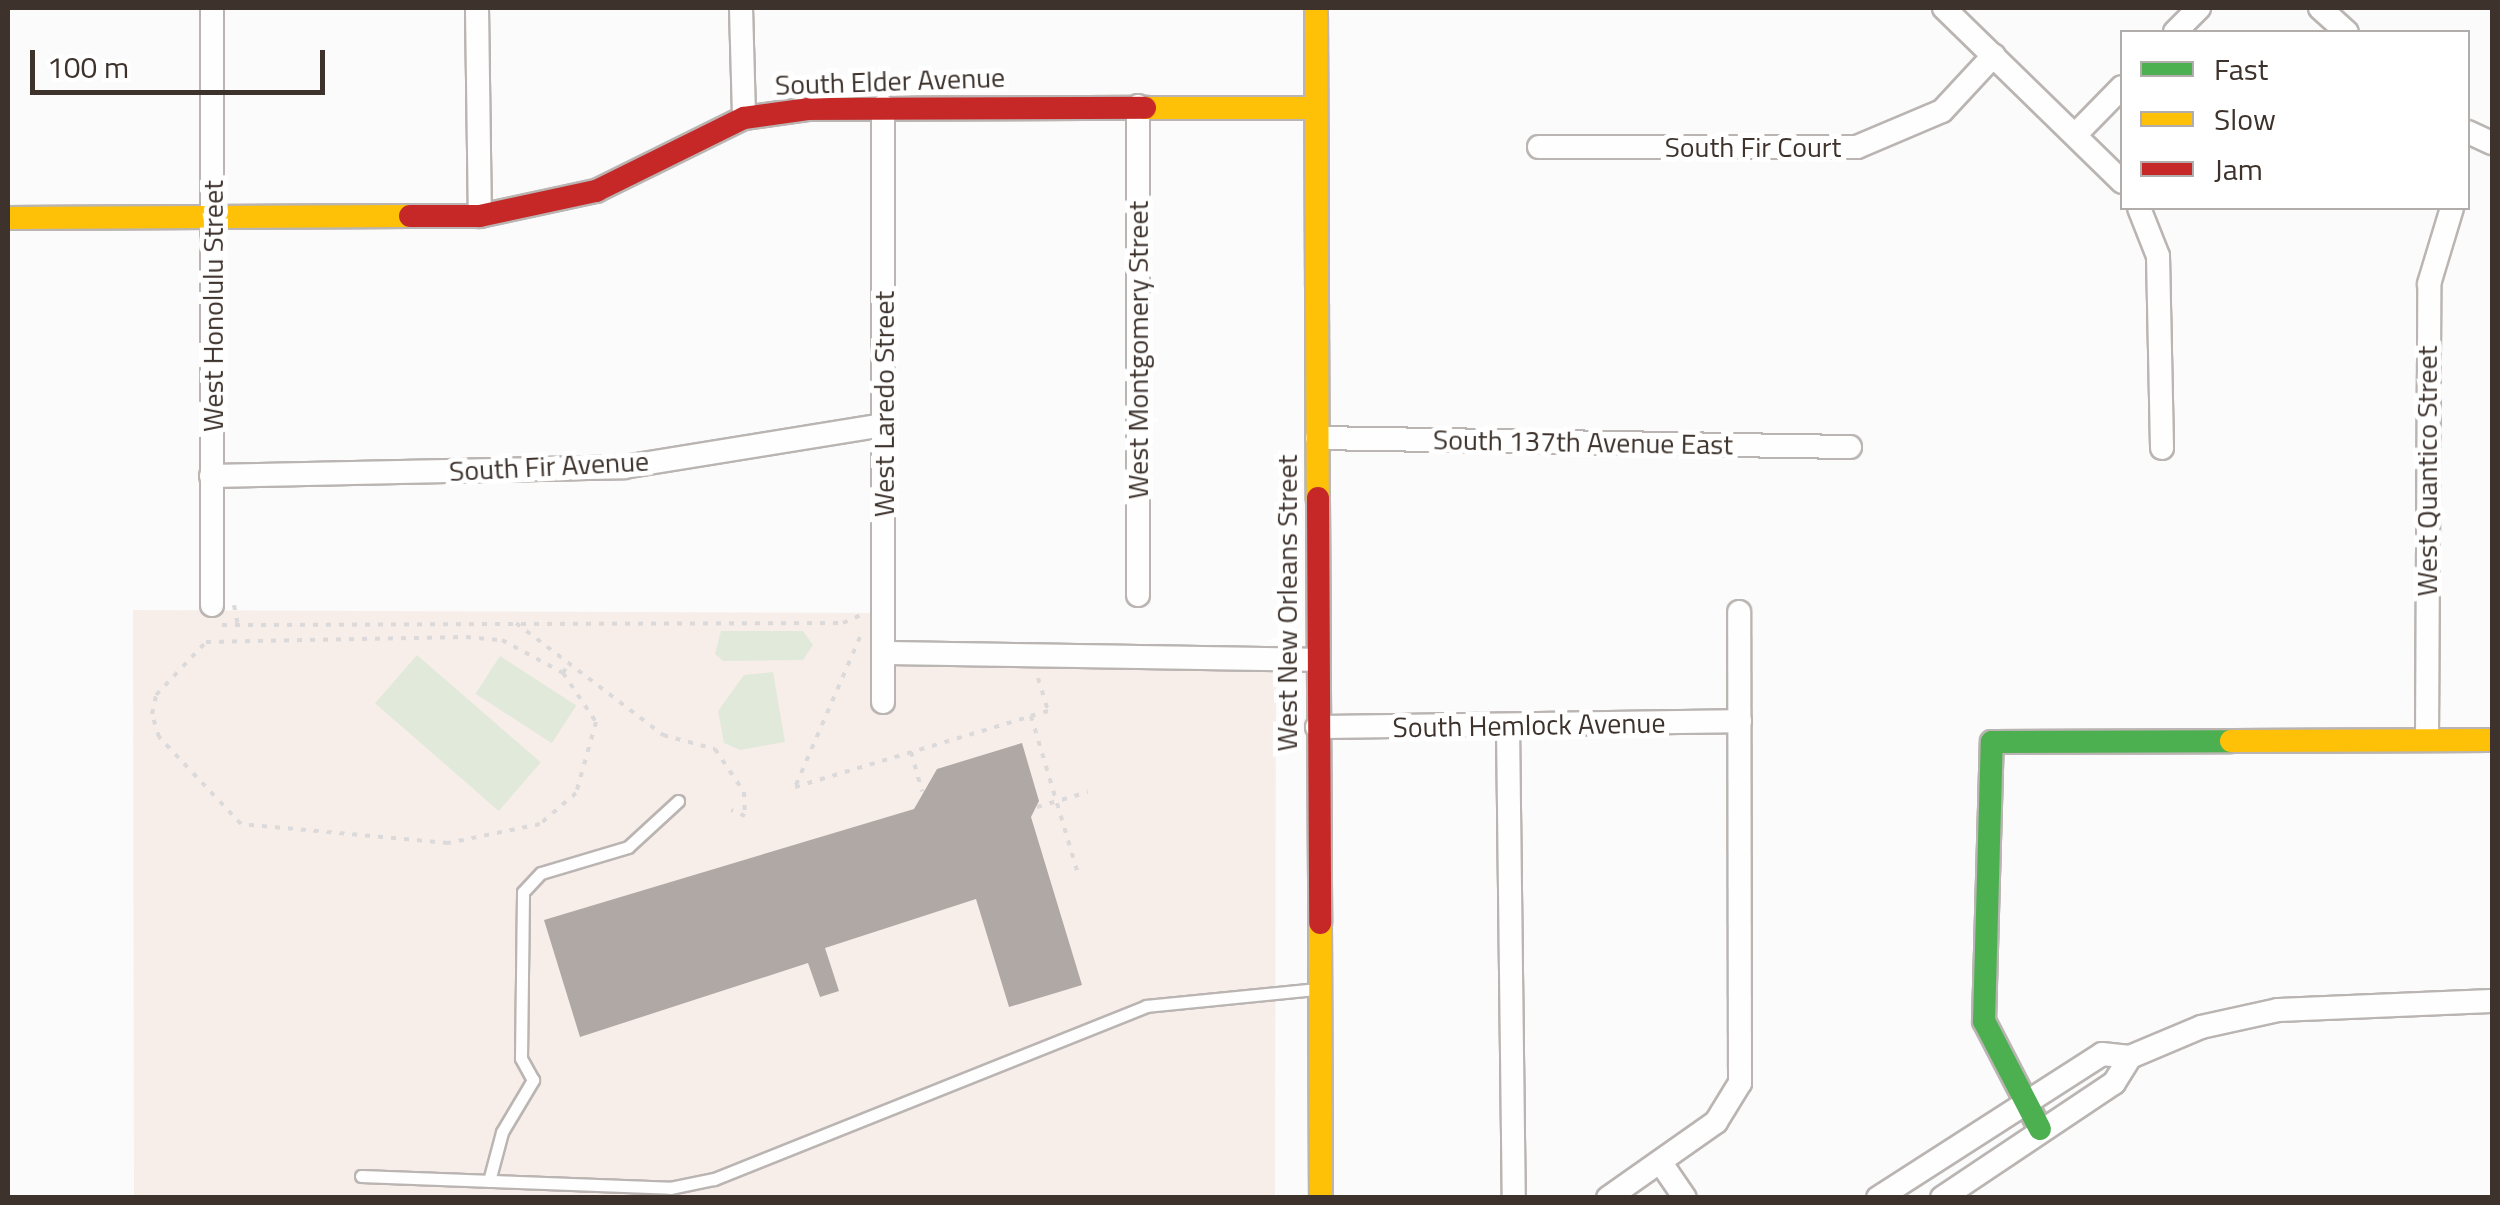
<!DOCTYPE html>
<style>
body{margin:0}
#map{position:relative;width:2500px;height:1205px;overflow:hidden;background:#fbfbfb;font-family:"Titillium Web",sans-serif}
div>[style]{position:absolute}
.built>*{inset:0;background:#f7eeea}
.green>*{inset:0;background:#e1e9da;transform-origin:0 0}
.building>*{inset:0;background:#afa8a5}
.path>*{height:4px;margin-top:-2px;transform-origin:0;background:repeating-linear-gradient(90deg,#dbd9d9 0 5px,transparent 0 13px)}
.roads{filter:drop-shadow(2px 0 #bab5b2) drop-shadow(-2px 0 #bab5b2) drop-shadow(0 2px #bab5b2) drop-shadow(0 -2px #bab5b2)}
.lane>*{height:11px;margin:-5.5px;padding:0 5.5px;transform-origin:5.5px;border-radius:5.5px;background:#fefefe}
.street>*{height:22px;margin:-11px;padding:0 11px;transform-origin:11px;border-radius:11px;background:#fefefe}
.fast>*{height:22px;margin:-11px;padding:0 11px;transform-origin:11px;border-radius:11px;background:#4caf50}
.slow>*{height:22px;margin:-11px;padding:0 11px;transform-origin:11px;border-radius:11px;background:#ffc107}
.jam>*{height:22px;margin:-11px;padding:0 11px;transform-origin:11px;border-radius:11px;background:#c62828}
span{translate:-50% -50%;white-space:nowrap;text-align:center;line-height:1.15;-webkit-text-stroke:10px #fff;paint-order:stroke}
.street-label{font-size:28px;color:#3d322c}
.frame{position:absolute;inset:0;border:10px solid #3d322c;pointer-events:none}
.legend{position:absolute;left:2120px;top:30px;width:350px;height:180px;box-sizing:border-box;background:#fff;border:2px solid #b1adab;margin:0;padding:12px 18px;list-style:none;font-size:30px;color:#3d322c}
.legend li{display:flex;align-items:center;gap:20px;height:50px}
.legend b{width:50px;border:2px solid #b1adab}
.scale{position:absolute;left:30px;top:50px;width:295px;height:45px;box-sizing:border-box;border:5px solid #3d322c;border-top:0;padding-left:12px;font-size:30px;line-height:35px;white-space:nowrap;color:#3d322c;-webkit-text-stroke:8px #fff;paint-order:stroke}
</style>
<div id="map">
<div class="built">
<i style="clip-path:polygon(133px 610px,871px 613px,872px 665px,1276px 668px,1275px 1197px,134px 1197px)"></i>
</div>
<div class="green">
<i style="clip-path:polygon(721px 631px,803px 631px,813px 645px,803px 660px,723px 661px,715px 654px)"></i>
<i style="left:417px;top:655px;width:164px;height:64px;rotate:41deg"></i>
<i style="left:500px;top:656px;width:91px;height:45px;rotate:33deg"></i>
<i style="clip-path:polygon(773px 672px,785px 742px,740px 750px,724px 743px,718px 711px,744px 675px)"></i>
</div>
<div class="building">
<i style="clip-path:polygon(1022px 743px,1039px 801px,1031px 817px,1082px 985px,1009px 1007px,976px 899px,825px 948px,839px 991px,820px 997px,808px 963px,580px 1037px,544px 920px,914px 809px,937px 769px)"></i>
</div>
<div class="path">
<i style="left:234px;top:605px;width:20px;rotate:79deg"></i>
<i style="left:516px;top:623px;width:185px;rotate:37.3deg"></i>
<i style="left:663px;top:735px;width:54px;rotate:15.1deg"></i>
<i style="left:715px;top:749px;width:52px;rotate:56deg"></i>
<i style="left:744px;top:792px;width:24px;rotate:88deg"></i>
<i style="left:745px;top:816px;width:15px;rotate:-157deg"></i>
<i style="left:222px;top:625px;width:621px;rotate:-0.18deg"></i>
<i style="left:843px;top:623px;width:20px;rotate:-24deg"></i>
<i style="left:860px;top:637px;width:163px;rotate:113.4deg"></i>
<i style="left:795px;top:787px;width:246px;rotate:-16.7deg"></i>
<i style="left:563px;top:673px;width:59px;rotate:56deg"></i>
<i style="left:596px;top:722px;width:74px;rotate:105.7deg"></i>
<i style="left:576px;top:793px;width:48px;rotate:139.3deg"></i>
<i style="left:540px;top:824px;width:94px;rotate:168.3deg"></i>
<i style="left:448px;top:843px;width:208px;rotate:-174.8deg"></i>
<i style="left:241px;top:824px;width:120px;rotate:-133.3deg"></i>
<i style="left:159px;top:737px;width:24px;rotate:-107deg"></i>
<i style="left:152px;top:714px;width:19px;rotate:-78deg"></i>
<i style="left:156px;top:695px;width:73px;rotate:-46.7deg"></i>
<i style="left:206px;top:642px;width:260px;rotate:-1.1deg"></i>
<i style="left:466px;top:637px;width:36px;rotate:5deg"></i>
<i style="left:502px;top:640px;width:69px;rotate:28.4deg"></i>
<i style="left:563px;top:673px;width:12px;rotate:-59deg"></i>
<i style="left:1038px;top:678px;width:34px;rotate:73deg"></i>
<i style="left:1048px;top:711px;width:18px;rotate:164deg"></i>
<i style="left:1031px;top:716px;width:168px;rotate:73.4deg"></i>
<i style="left:911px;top:752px;width:41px;rotate:74.2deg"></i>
<i style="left:1037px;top:807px;width:53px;rotate:-16.4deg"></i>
</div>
<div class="roads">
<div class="lane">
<i style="left:361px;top:1176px;width:309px;rotate:2.2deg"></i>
<i style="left:670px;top:1188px;width:45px;rotate:-11.6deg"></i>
<i style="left:714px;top:1179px;width:465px;rotate:-21.8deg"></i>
<i style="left:1146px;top:1006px;width:172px;rotate:-5.7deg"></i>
<i style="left:489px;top:1181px;width:51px;rotate:-75.1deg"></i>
<i style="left:502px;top:1132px;width:61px;rotate:-59.2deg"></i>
<i style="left:533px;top:1080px;width:25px;rotate:-119deg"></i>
<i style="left:521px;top:1058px;width:166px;rotate:-89.3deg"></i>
<i style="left:523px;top:892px;width:26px;rotate:-47deg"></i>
<i style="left:541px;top:873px;width:91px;rotate:-16.6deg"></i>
<i style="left:628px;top:847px;width:68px;rotate:-42.6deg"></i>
</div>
<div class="street">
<i style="left:477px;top:8px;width:208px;rotate:89.2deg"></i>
<i style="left:741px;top:8px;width:110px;rotate:88.4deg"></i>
<i style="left:1944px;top:8px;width:249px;rotate:44.3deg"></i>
<i style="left:2320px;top:8px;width:36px;rotate:42deg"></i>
<i style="left:2175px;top:32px;width:34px;rotate:-45deg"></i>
<i style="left:883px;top:106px;width:596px;rotate:90deg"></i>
<i style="left:2468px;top:132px;width:26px;rotate:25deg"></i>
<i style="left:2077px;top:133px;width:64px;rotate:-45.6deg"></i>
<i style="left:1539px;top:147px;width:318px"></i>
<i style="left:1857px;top:147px;width:92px;rotate:-23deg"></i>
<i style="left:1942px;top:111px;width:76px;rotate:-47.1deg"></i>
<i style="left:2139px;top:208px;width:52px;rotate:68.4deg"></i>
<i style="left:2158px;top:256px;width:192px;rotate:88.8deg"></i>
<i style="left:1317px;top:438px;width:533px;rotate:0.97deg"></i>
<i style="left:211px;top:476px;width:413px;rotate:-1.2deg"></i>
<i style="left:624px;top:467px;width:262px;rotate:-9.2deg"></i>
<i style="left:1138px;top:595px;width:489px;rotate:-90deg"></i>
<i style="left:212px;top:605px;width:597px;rotate:-90deg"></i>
<i style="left:884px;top:653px;width:432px;rotate:0.9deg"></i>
<i style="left:1508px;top:726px;width:472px;rotate:89.3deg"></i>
<i style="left:1317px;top:727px;width:423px;rotate:-0.8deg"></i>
<i style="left:2427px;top:739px;width:455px;rotate:-89.7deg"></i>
<i style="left:2429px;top:284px;width:79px;rotate:-73.2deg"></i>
<i style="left:1661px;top:1163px;width:42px;rotate:55.6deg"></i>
<i style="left:1608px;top:1198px;width:132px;rotate:-35.1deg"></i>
<i style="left:1716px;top:1122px;width:46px;rotate:-58.4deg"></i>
<i style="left:1740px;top:1083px;width:471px;rotate:-90.1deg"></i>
<i style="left:1878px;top:1198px;width:266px;rotate:-32.7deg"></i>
<i style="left:2102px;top:1054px;width:28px;rotate:6deg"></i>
<i style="left:2130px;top:1057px;width:77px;rotate:-22.9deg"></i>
<i style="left:2201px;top:1027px;width:79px;rotate:-12.4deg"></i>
<i style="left:2278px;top:1010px;width:214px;rotate:-2.4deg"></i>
<i style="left:1942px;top:1198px;width:207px;rotate:-33.8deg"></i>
<i style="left:2114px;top:1083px;width:31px;rotate:-58deg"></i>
</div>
<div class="fast">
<i style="left:2040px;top:1129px;width:122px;rotate:-117.4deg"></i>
<i style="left:1984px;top:1021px;width:279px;rotate:-88.4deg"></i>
<i style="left:1992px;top:742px;width:239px;rotate:-0.2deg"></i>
</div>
<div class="slow">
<i style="left:1316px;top:8px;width:490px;rotate:89.8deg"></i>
<i style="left:1145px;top:108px;width:170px"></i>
<i style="left:8px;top:218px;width:402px;rotate:-0.3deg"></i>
<i style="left:2231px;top:741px;width:261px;rotate:-0.2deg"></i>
<i style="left:1320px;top:923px;width:275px;rotate:89.8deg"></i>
</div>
<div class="jam">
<i style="left:410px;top:216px;width:70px"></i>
<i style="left:480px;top:216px;width:119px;rotate:-12.2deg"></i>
<i style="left:596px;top:191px;width:165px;rotate:-26.3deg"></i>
<i style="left:744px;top:118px;width:66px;rotate:-7.9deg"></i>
<i style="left:809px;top:109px;width:336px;rotate:-0.2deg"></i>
<i style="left:1318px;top:498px;width:425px;rotate:89.7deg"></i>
</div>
</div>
<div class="street-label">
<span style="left:890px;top:81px;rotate:-2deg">South Elder Avenue</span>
<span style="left:1753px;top:147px">South Fir Court</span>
<span style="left:213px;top:306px;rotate:-90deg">West Honolulu Street</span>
<span style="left:1138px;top:350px;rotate:-90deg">West Montgomery Street</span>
<span style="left:884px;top:404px;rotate:-90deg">West Laredo Street</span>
<span style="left:1583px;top:442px;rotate:1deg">South 137th Avenue East</span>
<span style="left:549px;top:466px;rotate:-3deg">South Fir Avenue</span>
<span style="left:2427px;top:471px;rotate:-90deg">West Quantico Street</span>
<span style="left:1287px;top:603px;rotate:-90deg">West New Orleans Street</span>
<span style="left:1529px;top:725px;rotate:-1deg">South Hemlock Avenue</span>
</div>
<div class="frame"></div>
<ul class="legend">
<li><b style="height:12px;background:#4caf50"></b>Fast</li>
<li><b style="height:12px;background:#ffc107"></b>Slow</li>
<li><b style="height:12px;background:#c62828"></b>Jam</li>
</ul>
<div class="scale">100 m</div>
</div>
